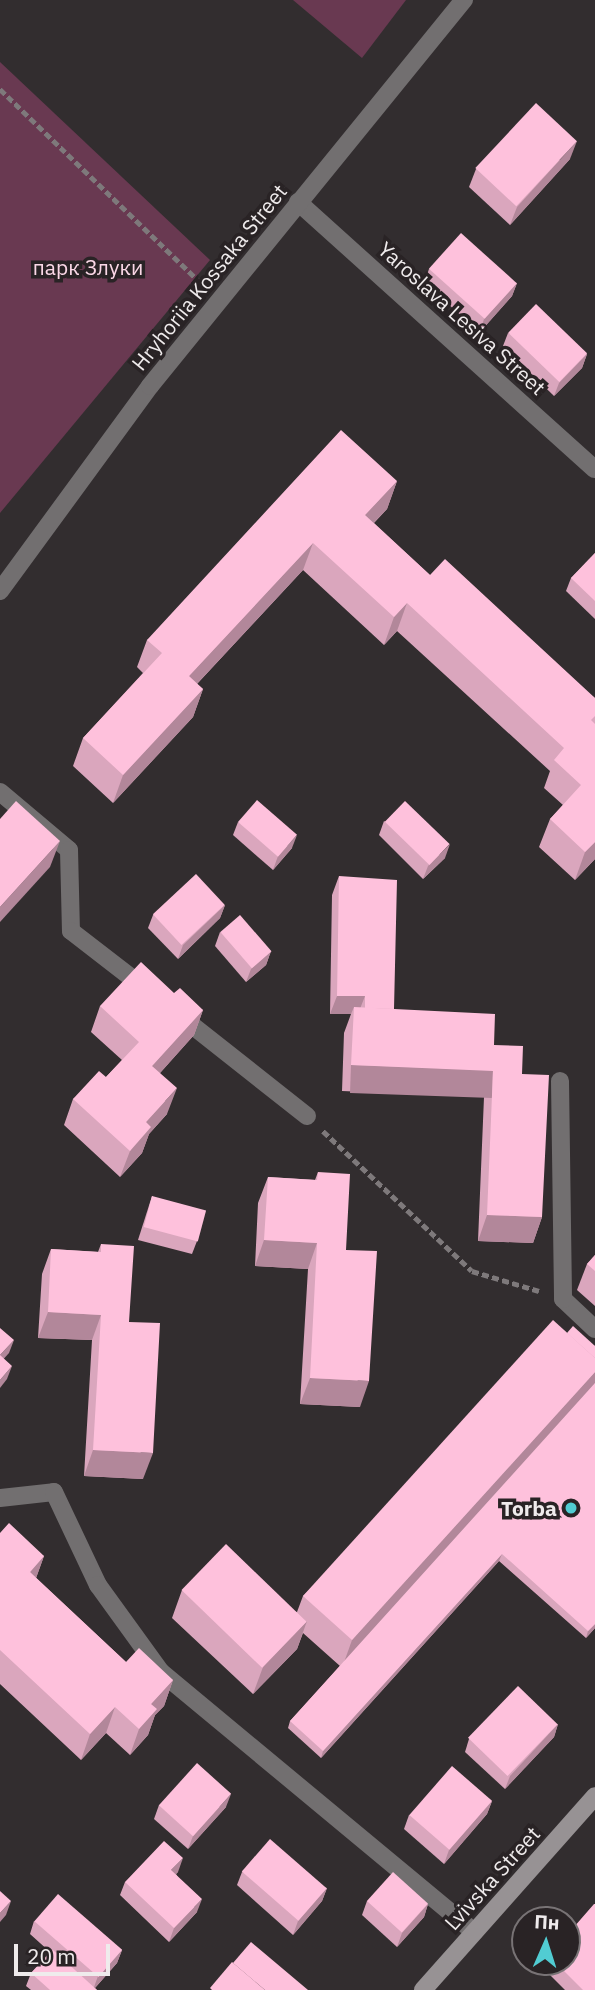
<!DOCTYPE html>
<meta charset="utf-8">
<style>
body{margin:0}
#map{position:relative;width:595px;height:1990px;overflow:hidden;background:#322d2f;font-family:"IBM Plex Sans",sans-serif}
div>[style]{position:absolute}
.green>*{inset:0;background:#693951}
.path>*{height:4.5px;margin-top:-2.25px;transform-origin:0;background:repeating-linear-gradient(90deg,#7e797b 0 7px,transparent 0 10.5px)}
.lane>*{height:18px;margin:-9px;padding:0 9px;transform-origin:9px;border-radius:9px;background:#726f70}
.street>*{height:18px;margin:-9px;padding:0 9px;transform-origin:9px;border-radius:9px;background:#726f70}
.secondary>*{height:18px;margin:-9px;padding:0 9px;transform-origin:9px;border-radius:9px;background:#979294}
.wall>*{inset:0;background:#daa6bd}
.shaded-wall>*{inset:0;background:#b2879a;transform-origin:0 0}
.building>*{inset:0;background:#fec1dc;transform-origin:0 0}
.dots>*{width:19px;height:19px;translate:-50% -50%;box-sizing:border-box;border:4px solid #292325;border-radius:50%}
span{translate:-50% -50%;white-space:nowrap;text-align:center;line-height:1.15;-webkit-text-stroke:7px #292325;paint-order:stroke}
.park-label{font-size:21px;color:#fbd8e7}
.street-label{font-size:21px;color:#efebec}
.poi-label{font-size:21px;color:#efebec;font-weight:700}
.right{translate:-100% -50%;text-align:right}
.north{position:absolute;left:511px;top:1906px;width:70px;height:70px;box-sizing:border-box;background:#292325;border:2px solid #787375;border-radius:50%;rotate:3deg;font-size:19px;font-weight:700;line-height:28px;text-align:center;color:#efebec}
.north::after{content:'';display:block;margin:auto;width:24px;height:32px;background:#51ccd2;clip-path:polygon(50% 0,100% 100%,50% 72%,0 100%)}
.scale{position:absolute;left:14px;top:1944px;width:96px;height:32px;box-sizing:border-box;border:4px solid #efebec;border-top:0;padding-left:9px;font-size:21px;line-height:24px;white-space:nowrap;color:#efebec;-webkit-text-stroke:5px #292325;paint-order:stroke}
</style>
<div id="map">
<div class="green">
<i style="clip-path:polygon(293px 0,406px 0,362px 58px)"></i>
<i style="clip-path:polygon(0 62px,210px 260px,0 513px)"></i>
</div>
<div class="path">
<i style="left:0;top:89px;width:282px;rotate:44deg"></i>
<i style="left:323px;top:1131px;width:204px;rotate:43.2deg"></i>
<i style="left:472px;top:1271px;width:70px;rotate:16.6deg"></i>
</div>
<div class="lane">
<i style="left:563px;top:1299px;width:44px;rotate:43.2deg"></i>
<i style="left:0;top:1498px;width:54px;rotate:-6.3deg"></i>
<i style="left:54px;top:1492px;width:103px;rotate:64.7deg"></i>
<i style="left:98px;top:1585px;width:107px;rotate:54.1deg"></i>
<i style="left:161px;top:1672px;width:407px;rotate:39.7deg"></i>
</div>
<div class="street">
<i style="left:298px;top:202px;width:399px;rotate:42deg"></i>
<i style="left:0;top:591px;width:254px;rotate:-53.8deg"></i>
<i style="left:150px;top:386px;width:498px;rotate:-50.9deg"></i>
<i style="left:0;top:792px;width:90px;rotate:40deg"></i>
<i style="left:69px;top:850px;width:81px;rotate:88.6deg"></i>
<i style="left:71px;top:931px;width:95px;rotate:37.7deg"></i>
<i style="left:179px;top:1015px;width:163px;rotate:38.3deg"></i>
<i style="left:560px;top:1081px;width:218px;rotate:89.2deg"></i>
</div>
<div class="secondary">
<i style="left:423px;top:1990px;width:259px;rotate:-48.4deg"></i>
</div>
<div class="wall">
<i style="clip-path:polygon(570px 159px,510px 225px,469px 187px,476px 169px)"></i>
<i style="clip-path:polygon(429px 269px,517px 283px,512px 296px,480px 332px,424px 283px)"></i>
<i style="clip-path:polygon(508px 333px,587px 354px,582px 368px,554px 396px,503px 346px)"></i>
<i style="clip-path:polygon(397px 481px,387px 509px,374px 523px,430px 575px,595px 698px,595px 859px,575px 880px,539px 847px,550px 819px,563px 805px,544px 788px,550px 771px,397px 631px,384px 645px,303px 570px,197px 684px,203px 689px,193px 717px,113px 803px,73px 766px,83px 738px,143px 673px,137px 667px,147px 640px)"></i>
<i style="clip-path:polygon(595px 553px,595px 619px,566px 591px,571px 578px)"></i>
<i style="clip-path:polygon(384px 821px,445px 858px,423px 879px,379px 835px)"></i>
<i style="clip-path:polygon(238px 822px,292px 848px,273px 870px,233px 835px)"></i>
<i style="clip-path:polygon(339px 876px,394px 1009px,494px 1045px,522px 1074px,542px 1217px,533px 1243px,478px 1241px,484px 1097px,342px 1091px,344px 1033px,351px 1014px,330px 1014px,332px 895px)"></i>
<i style="clip-path:polygon(225px 905px,220px 918px,178px 959px,148px 928px,153px 915px)"></i>
<i style="clip-path:polygon(220px 932px,271px 951px,266px 965px,246px 982px,215px 946px)"></i>
<i style="clip-path:polygon(174px 993px,203px 1010px,194px 1035px,160px 1073px,167px 1114px,149px 1134px,142px 1153px,120px 1177px,64px 1125px,73px 1099px,106px 1077px,122px 1060px,91px 1032px,100px 1006px)"></i>
<i style="clip-path:polygon(318px 1172px,346px 1250px,360px 1407px,300px 1404px,308px 1269px,255px 1266px,258px 1203px,268px 1177px,315px 1180px)"></i>
<i style="clip-path:polygon(152px 1196px,197px 1241px,192px 1254px,138px 1240px)"></i>
<i style="clip-path:polygon(101px 1244px,129px 1322px,143px 1479px,84px 1476px,92px 1340px,38px 1338px,42px 1274px,51px 1249px,98px 1252px)"></i>
<i style="clip-path:polygon(595px 1255px,595px 1306px,577px 1290px,587px 1264px)"></i>
<i style="clip-path:polygon(567px 1333px,595px 1346px,595px 1628px,586px 1638px,499px 1561px,321px 1758px,288px 1728px,290px 1721px,340px 1666px,303px 1633px,297px 1649px,253px 1694px,172px 1618px,182px 1590px,297px 1612px,303px 1596px)"></i>
<i style="clip-path:polygon(0 1533px,44px 1556px,36px 1578px,126px 1662px,173px 1680px,164px 1706px,155px 1715px,148px 1735px,130px 1755px,106px 1733px,81px 1760px,0 1684px)"></i>
<i style="clip-path:polygon(558px 1724px,554px 1737px,505px 1789px,465px 1752px,469px 1739px)"></i>
<i style="clip-path:polygon(492px 1801px,487px 1814px,444px 1864px,404px 1829px,409px 1815px)"></i>
<i style="clip-path:polygon(159px 1805px,226px 1807px,188px 1849px,154px 1819px)"></i>
<i style="clip-path:polygon(178px 1872px,176px 1874px,197px 1912px,169px 1942px,120px 1895px,125px 1882px)"></i>
<i style="clip-path:polygon(242px 1872px,327px 1888px,322px 1901px,293px 1935px,237px 1885px)"></i>
<i style="clip-path:polygon(367px 1901px,428px 1904px,424px 1917px,397px 1947px,362px 1915px)"></i>
<i style="clip-path:polygon(34px 1921px,122px 1950px,117px 1963px,95px 1988px,97px 1990px,31px 1990px,26px 1986px,31px 1973px,50px 1952px,30px 1934px)"></i>
<i style="clip-path:polygon(546px 1962px,567px 1962px,595px 1990px,565px 1990px,544px 1969px)"></i>
</div>
<div class="shaded-wall">
<i style="clip-path:polygon(577px 141px,570px 159px,510px 225px,517px 207px)"></i>
<i style="clip-path:polygon(517px 283px,512px 296px,480px 332px,484px 319px)"></i>
<i style="clip-path:polygon(587px 354px,582px 368px,554px 396px,559px 383px)"></i>
<i style="clip-path:polygon(397px 481px,387px 509px,355px 542px,365px 515px)"></i>
<i style="clip-path:polygon(313px 543px,303px 570px,179px 703px,189px 676px)"></i>
<i style="clip-path:polygon(407px 603px,397px 631px,384px 645px,394px 617px)"></i>
<i style="clip-path:polygon(203px 689px,193px 717px,113px 803px,123px 775px)"></i>
<i style="clip-path:polygon(297px 835px,292px 848px,273px 870px,278px 856px)"></i>
<i style="clip-path:polygon(60px 841px,50px 867px,0 922px,0 907px)"></i>
<i style="clip-path:polygon(595px 842px,595px 859px,575px 880px,585px 852px)"></i>
<i style="clip-path:polygon(450px 844px,445px 858px,423px 879px,428px 866px)"></i>
<i style="clip-path:polygon(225px 905px,220px 918px,178px 959px,183px 945px)"></i>
<i style="clip-path:polygon(271px 951px,266px 965px,246px 982px,251px 969px)"></i>
<i style="clip-path:polygon(337px 996px,365px 996px,358px 1014px,354px 1007px,351px 1014px,330px 1014px)"></i>
<i style="clip-path:polygon(203px 1010px,194px 1035px,143px 1092px,152px 1066px)"></i>
<i style="left:351px;top:1065px;width:142px;height:28px;rotate:2deg"></i>
<i style="clip-path:polygon(177px 1088px,167px 1114px,149px 1134px,142px 1153px,120px 1177px,130px 1151px,146px 1122px)"></i>
<i style="clip-path:polygon(487px 1215px,542px 1217px,533px 1243px,478px 1241px)"></i>
<i style="clip-path:polygon(264px 1240px,317px 1243px,308px 1269px,255px 1266px)"></i>
<i style="clip-path:polygon(48px 1312px,101px 1315px,92px 1340px,38px 1338px)"></i>
<i style="clip-path:polygon(14px 1340px,9px 1353px,0 1363px,0 1355px)"></i>
<i style="clip-path:polygon(12px 1366px,7px 1379px,0 1388px,0 1380px)"></i>
<i style="clip-path:polygon(595px 1372px,595px 1383px,592px 1392px,342px 1668px,352px 1640px)"></i>
<i style="clip-path:polygon(310px 1378px,369px 1381px,360px 1407px,300px 1404px)"></i>
<i style="clip-path:polygon(93px 1450px,153px 1453px,143px 1479px,84px 1476px)"></i>
<i style="clip-path:polygon(502px 1554px,499px 1561px,321px 1758px,323px 1751px)"></i>
<i style="clip-path:polygon(44px 1556px,35px 1581px,30px 1572px)"></i>
<i style="clip-path:polygon(307px 1621px,297px 1649px,253px 1694px,263px 1667px)"></i>
<i style="clip-path:polygon(595px 1624px,595px 1628px,586px 1638px,588px 1631px)"></i>
<i style="clip-path:polygon(173px 1680px,164px 1706px,155px 1715px,148px 1735px,130px 1755px,139px 1729px,151px 1704px)"></i>
<i style="clip-path:polygon(115px 1707px,106px 1733px,81px 1760px,90px 1734px)"></i>
<i style="clip-path:polygon(558px 1724px,554px 1737px,505px 1789px,510px 1776px)"></i>
<i style="clip-path:polygon(231px 1794px,226px 1807px,188px 1849px,193px 1836px)"></i>
<i style="clip-path:polygon(492px 1801px,487px 1814px,444px 1864px,449px 1850px)"></i>
<i style="clip-path:polygon(183px 1858px,178px 1872px,167px 1883px,171px 1870px)"></i>
<i style="clip-path:polygon(327px 1888px,322px 1901px,293px 1935px,298px 1921px)"></i>
<i style="clip-path:polygon(202px 1899px,197px 1912px,169px 1942px,174px 1928px)"></i>
<i style="clip-path:polygon(11px 1901px,6px 1915px,0 1922px,0 1913px)"></i>
<i style="clip-path:polygon(428px 1904px,424px 1917px,397px 1947px,402px 1933px)"></i>
<i style="clip-path:polygon(122px 1950px,117px 1963px,93px 1990px,98px 1976px)"></i>
</div>
<div class="building">
<i style="left:536px;top:103px;width:56px;height:89px;rotate:43deg"></i>
<i style="left:461px;top:233px;width:75px;height:48px;rotate:42deg"></i>
<i style="left:536px;top:304px;width:71px;height:40px;rotate:44deg"></i>
<i style="clip-path:polygon(341px 430px,397px 481px,365px 515px,430px 575px,445px 559px,595px 698px,595px 716px,591px 720px,595px 724px,595px 842px,585px 852px,550px 819px,581px 785px,554px 760px,564px 748px,407px 603px,394px 617px,313px 543px,189px 676px,203px 689px,123px 775px,83px 738px,162px 653px,147px 640px)"></i>
<i style="clip-path:polygon(595px 553px,595px 601px,571px 578px)"></i>
<i style="left:257px;top:800px;width:53px;height:29px;rotate:41deg"></i>
<i style="clip-path:polygon(16px 801px,60px 841px,0 907px,0 819px)"></i>
<i style="left:405px;top:801px;width:62px;height:29px;rotate:44deg"></i>
<i style="left:196px;top:874px;width:42px;height:59px;rotate:47deg"></i>
<i style="clip-path:polygon(339px 876px,397px 880px,394px 1009px,365px 1008px,365px 996px,337px 996px)"></i>
<i style="left:240px;top:915px;width:48px;height:26px;rotate:49deg"></i>
<i style="clip-path:polygon(141px 962px,174px 993px,180px 988px,203px 1010px,152px 1066px,177px 1088px,146px 1122px,151px 1127px,130px 1151px,73px 1099px,99px 1071px,106px 1077px,139px 1042px,100px 1006px)"></i>
<i style="clip-path:polygon(354px 1007px,495px 1014px,494px 1045px,523px 1046px,522px 1074px,549px 1075px,542px 1217px,487px 1215px,493px 1071px,351px 1065px)"></i>
<i style="clip-path:polygon(318px 1172px,350px 1174px,346px 1250px,377px 1251px,369px 1381px,310px 1378px,317px 1243px,264px 1240px,268px 1177px,317px 1180px)"></i>
<i style="left:152px;top:1196px;width:56px;height:32px;rotate:15deg"></i>
<i style="clip-path:polygon(101px 1244px,134px 1246px,129px 1322px,160px 1323px,153px 1453px,93px 1450px,101px 1315px,48px 1312px,51px 1249px,101px 1252px)"></i>
<i style="clip-path:polygon(595px 1255px,595px 1271px,587px 1264px)"></i>
<i style="clip-path:polygon(553px 1320px,595px 1358px,595px 1372px,352px 1640px,303px 1596px)"></i>
<i style="clip-path:polygon(573px 1326px,595px 1346px,595px 1358px,567px 1333px)"></i>
<i style="clip-path:polygon(0 1328px,14px 1340px,0 1355px,12px 1366px,0 1380px)"></i>
<i style="clip-path:polygon(595px 1383px,595px 1624px,588px 1631px,502px 1554px,323px 1751px,290px 1721px)"></i>
<i style="clip-path:polygon(9px 1523px,44px 1556px,30px 1572px,126px 1662px,139px 1648px,173px 1680px,151px 1704px,157px 1709px,139px 1729px,115px 1707px,90px 1734px,0 1650px,0 1533px)"></i>
<i style="left:226px;top:1544px;width:112px;height:64px;rotate:44deg"></i>
<i style="left:518px;top:1686px;width:55px;height:72px;rotate:44deg"></i>
<i style="left:197px;top:1763px;width:46px;height:57px;rotate:42deg"></i>
<i style="left:452px;top:1766px;width:53px;height:65px;rotate:41deg"></i>
<i style="left:270px;top:1839px;width:75px;height:43px;rotate:41deg"></i>
<i style="clip-path:polygon(164px 1841px,183px 1858px,171px 1870px,202px 1899px,174px 1928px,125px 1882px)"></i>
<i style="left:393px;top:1872px;width:47px;height:39px;rotate:42deg"></i>
<i style="clip-path:polygon(0 1891px,11px 1901px,0 1913px)"></i>
<i style="left:58px;top:1894px;width:85px;height:36px;rotate:41deg"></i>
<i style="clip-path:polygon(594px 1904px,595px 1904px,595px 1990px,583px 1990px,555px 1962px,567px 1962px,567px 1935px)"></i>
<i style="clip-path:polygon(251px 1942px,308px 1990px,265px 1990px,233px 1963px)"></i>
<i style="clip-path:polygon(53px 1950px,97px 1990px,50px 1990px,31px 1973px)"></i>
<i style="clip-path:polygon(232px 1962px,265px 1990px,212px 1990px,210px 1988px)"></i>
</div>
<div class="dots">
<i style="left:571px;top:1508px;background:#51ccd2"></i>
</div>
<div class="park-label">
<span style="left:88px;top:267px">парк Злуки</span>
</div>
<div class="street-label">
<span style="left:209px;top:277px;rotate:-51deg">Hryhoriia Kossaka Street</span>
<span style="left:462px;top:318px;rotate:42deg">Yaroslava Lesiva Street</span>
<span style="left:492px;top:1878px;rotate:-48deg">Lvivska Street</span>
</div>
<div class="poi-label">
<span class="right" style="left:557px;top:1508px">Torba</span>
</div>
<div class="north">Пн</div>
<div class="scale">20 m</div>
</div>
